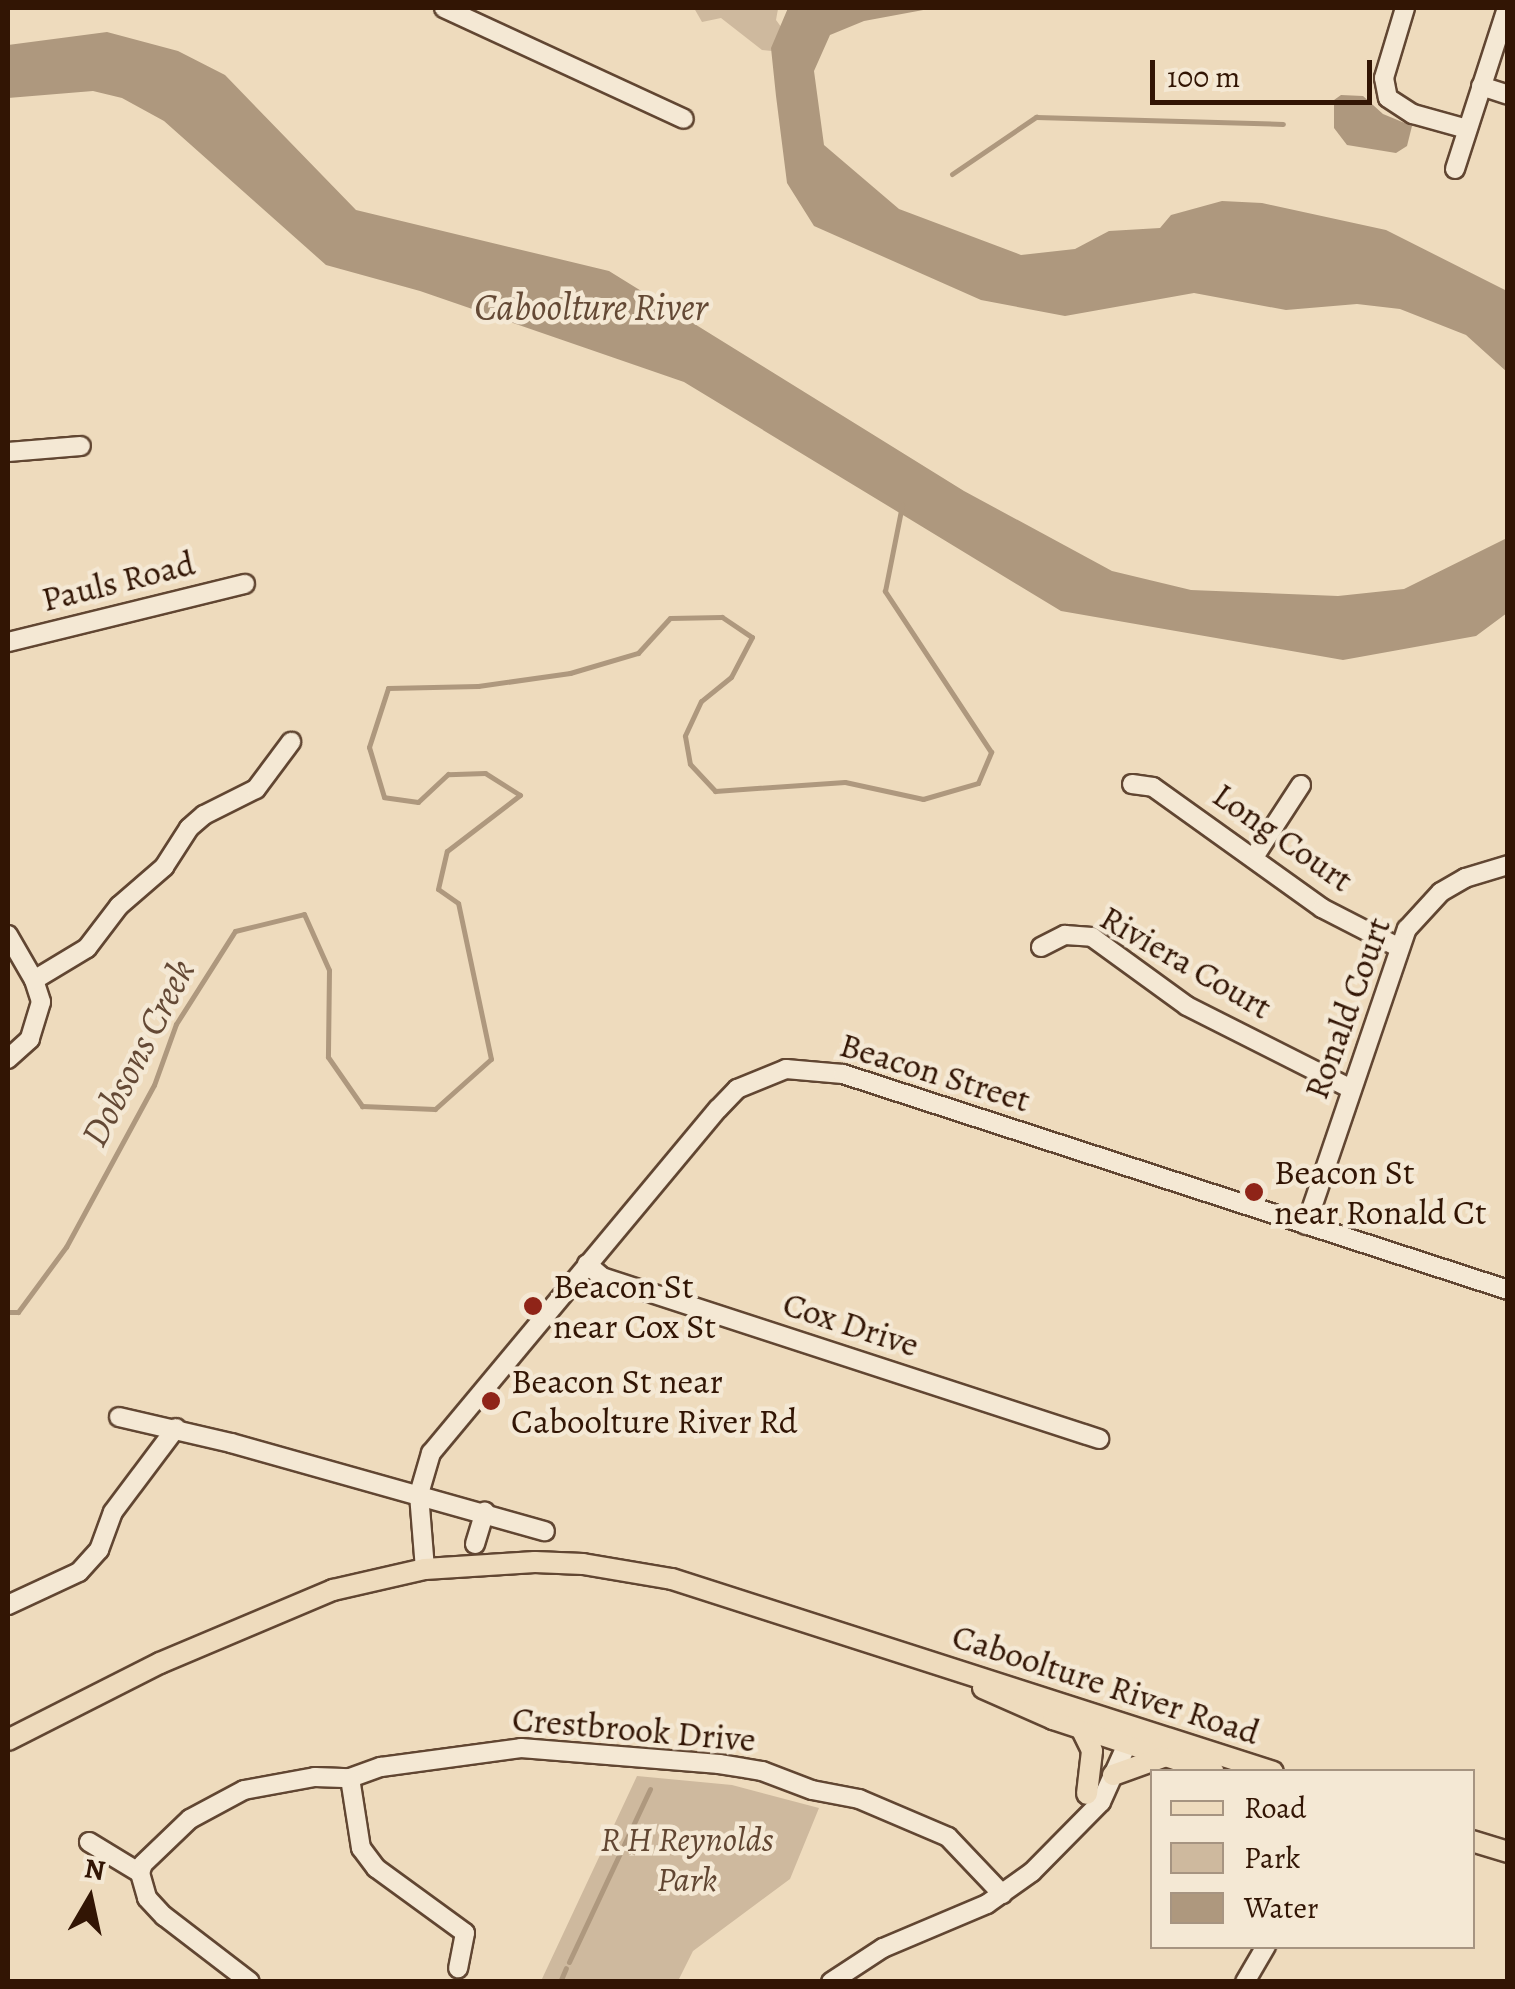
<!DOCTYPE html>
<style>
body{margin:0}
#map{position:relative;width:1515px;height:1989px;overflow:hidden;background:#eedbbd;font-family:Alegreya,serif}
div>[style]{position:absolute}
.green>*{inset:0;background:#ceb99e}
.water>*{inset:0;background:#ae987e}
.stream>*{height:5px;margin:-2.5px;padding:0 2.5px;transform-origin:2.5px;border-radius:2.5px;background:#ae987e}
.roads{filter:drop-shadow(2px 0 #614632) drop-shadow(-2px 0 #614632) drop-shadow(0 2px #614632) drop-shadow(0 -2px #614632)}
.minor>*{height:18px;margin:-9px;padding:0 9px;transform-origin:9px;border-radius:9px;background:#f4e8d4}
.major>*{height:20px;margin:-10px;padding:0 10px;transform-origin:10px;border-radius:10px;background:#eedbbd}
.dots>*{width:28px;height:28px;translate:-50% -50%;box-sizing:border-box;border:5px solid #f4e8d4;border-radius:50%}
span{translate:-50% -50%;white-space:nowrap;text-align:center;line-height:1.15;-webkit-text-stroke:9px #f4e8d4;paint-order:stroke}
.street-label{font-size:35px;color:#321504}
.poi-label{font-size:35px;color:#321504}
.left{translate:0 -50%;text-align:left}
.park-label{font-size:35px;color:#614632;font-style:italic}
.water-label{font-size:38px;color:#644935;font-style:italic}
.frame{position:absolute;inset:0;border:10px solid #321504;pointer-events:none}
.legend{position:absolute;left:1150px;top:1769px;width:325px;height:180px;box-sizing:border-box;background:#f4e8d4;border:2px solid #a69481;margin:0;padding:12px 18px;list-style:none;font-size:30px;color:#321504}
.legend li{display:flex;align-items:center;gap:20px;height:50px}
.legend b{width:50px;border:2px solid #a69481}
.north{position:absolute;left:40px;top:1849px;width:100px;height:100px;-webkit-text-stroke:8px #f4e8d4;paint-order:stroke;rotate:9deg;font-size:28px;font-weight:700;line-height:40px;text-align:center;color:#321504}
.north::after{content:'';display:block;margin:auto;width:35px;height:45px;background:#321504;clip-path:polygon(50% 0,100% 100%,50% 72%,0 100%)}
.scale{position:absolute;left:1150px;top:60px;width:222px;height:45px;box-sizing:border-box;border:5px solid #321504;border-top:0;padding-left:12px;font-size:30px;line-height:35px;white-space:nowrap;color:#321504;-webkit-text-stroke:8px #f4e8d4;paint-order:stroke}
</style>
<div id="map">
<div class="green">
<i style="clip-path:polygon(694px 8px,801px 8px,778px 9px,776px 20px,790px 39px,782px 52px,762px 50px,721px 18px,702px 22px)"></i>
<i style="clip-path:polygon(637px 1776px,732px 1785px,819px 1808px,790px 1879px,693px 1951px,678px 1981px,541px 1981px)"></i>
</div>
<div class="water">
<i style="clip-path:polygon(788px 8px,934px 8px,864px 21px,830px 35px,814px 71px,824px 145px,899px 209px,1021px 255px,1075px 249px,1109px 231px,1160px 228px,1171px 215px,1222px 201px,1262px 203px,1386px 230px,1507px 291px,1507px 372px,1466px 335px,1400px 309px,1357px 304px,1286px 310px,1194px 293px,1065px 316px,981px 300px,814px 226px,787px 183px,776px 96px,771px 48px)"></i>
<i style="clip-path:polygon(107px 32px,178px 51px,225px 75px,356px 210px,609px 271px,964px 491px,1112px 571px,1191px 590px,1338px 596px,1404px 589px,1507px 538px,1507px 613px,1476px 636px,1343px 660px,1061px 611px,684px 382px,420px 291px,326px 265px,164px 121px,122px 98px,93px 91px,8px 98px,8px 45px)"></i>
<i style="clip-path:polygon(1341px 95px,1363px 96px,1383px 114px,1412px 126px,1407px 146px,1396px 153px,1347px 145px,1334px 128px,1334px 100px)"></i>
</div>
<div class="stream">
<i style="left:952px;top:174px;width:102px;rotate:-34.2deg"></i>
<i style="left:1036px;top:117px;width:247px;rotate:1.6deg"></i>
<i style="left:8px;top:1312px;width:10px"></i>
<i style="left:18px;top:1312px;width:81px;rotate:-53.6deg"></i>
<i style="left:66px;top:1247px;width:184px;rotate:-61.5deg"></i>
<i style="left:154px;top:1085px;width:65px;rotate:-70.2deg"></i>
<i style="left:176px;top:1024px;width:110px;rotate:-57.6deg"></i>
<i style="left:235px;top:931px;width:71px;rotate:-13.8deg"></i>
<i style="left:304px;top:914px;width:61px;rotate:65.9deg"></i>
<i style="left:329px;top:970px;width:87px;rotate:90.7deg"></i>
<i style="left:328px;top:1057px;width:60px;rotate:55.2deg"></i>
<i style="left:362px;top:1106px;width:73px;rotate:2.4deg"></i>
<i style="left:435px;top:1109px;width:75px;rotate:-41.8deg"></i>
<i style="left:491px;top:1059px;width:159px;rotate:-101.9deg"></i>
<i style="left:458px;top:903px;width:24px;rotate:-145deg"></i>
<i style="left:438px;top:889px;width:39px;rotate:-77deg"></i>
<i style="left:447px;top:851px;width:92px;rotate:-37.5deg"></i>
<i style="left:520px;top:795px;width:41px;rotate:-147.8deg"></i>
<i style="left:485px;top:773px;width:37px;rotate:178deg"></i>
<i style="left:448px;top:774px;width:41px;rotate:137deg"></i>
<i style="left:418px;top:802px;width:34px;rotate:-172deg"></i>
<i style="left:384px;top:797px;width:52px;rotate:-106.7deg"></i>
<i style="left:369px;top:747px;width:62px;rotate:-72.1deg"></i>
<i style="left:388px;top:688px;width:90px;rotate:-1.3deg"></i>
<i style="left:478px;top:686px;width:93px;rotate:-8deg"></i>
<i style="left:570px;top:673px;width:71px;rotate:-16.4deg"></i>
<i style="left:638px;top:653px;width:47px;rotate:-47.6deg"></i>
<i style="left:670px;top:618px;width:52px;rotate:-1.1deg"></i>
<i style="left:722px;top:617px;width:36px;rotate:34deg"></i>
<i style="left:752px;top:637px;width:45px;rotate:117.7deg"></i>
<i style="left:731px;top:677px;width:38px;rotate:141deg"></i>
<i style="left:701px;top:701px;width:38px;rotate:115deg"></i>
<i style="left:685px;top:736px;width:28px;rotate:80deg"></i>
<i style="left:690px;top:764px;width:37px;rotate:47deg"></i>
<i style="left:715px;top:791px;width:130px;rotate:-4deg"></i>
<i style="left:845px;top:782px;width:80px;rotate:12.3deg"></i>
<i style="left:923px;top:799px;width:57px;rotate:-16.2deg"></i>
<i style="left:978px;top:783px;width:34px;rotate:-67deg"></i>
<i style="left:991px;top:752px;width:193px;rotate:-123.4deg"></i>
<i style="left:885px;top:591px;width:88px;rotate:-78.8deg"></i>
<i style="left:569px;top:1962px;width:191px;rotate:-64.9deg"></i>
<i style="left:560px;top:1982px;width:15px;rotate:-67deg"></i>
</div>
<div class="roads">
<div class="minor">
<i style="left:444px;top:8px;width:264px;rotate:24.8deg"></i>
<i style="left:1405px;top:8px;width:73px;rotate:106.7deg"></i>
<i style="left:1384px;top:78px;width:20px;rotate:79deg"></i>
<i style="left:1388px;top:98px;width:30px;rotate:33deg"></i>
<i style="left:1413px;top:114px;width:56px;rotate:15.5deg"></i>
<i style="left:1481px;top:86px;width:28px;rotate:18deg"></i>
<i style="left:1455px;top:169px;width:169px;rotate:-72.1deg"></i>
<i style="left:8px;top:452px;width:73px;rotate:-4.7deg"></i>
<i style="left:8px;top:642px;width:244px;rotate:-13.8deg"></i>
<i style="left:1132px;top:784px;width:21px;rotate:8deg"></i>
<i style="left:1153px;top:787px;width:208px;rotate:35.6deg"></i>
<i style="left:1322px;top:908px;width:85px;rotate:27.2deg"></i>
<i style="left:1254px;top:857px;width:86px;rotate:-56.9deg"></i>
<i style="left:8px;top:935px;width:52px;rotate:60deg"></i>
<i style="left:34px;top:980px;width:23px;rotate:72deg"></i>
<i style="left:41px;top:1002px;width:39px;rotate:107deg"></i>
<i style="left:30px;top:1039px;width:30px;rotate:138deg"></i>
<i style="left:1041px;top:947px;width:27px;rotate:-27deg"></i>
<i style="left:1065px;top:935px;width:27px;rotate:4deg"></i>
<i style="left:1092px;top:937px;width:117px;rotate:36deg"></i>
<i style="left:1187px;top:1006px;width:184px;rotate:26.8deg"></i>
<i style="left:34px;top:980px;width:62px;rotate:-31.1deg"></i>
<i style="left:87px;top:948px;width:53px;rotate:-52.7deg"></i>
<i style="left:119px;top:906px;width:60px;rotate:-40.9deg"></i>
<i style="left:164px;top:867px;width:46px;rotate:-57.3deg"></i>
<i style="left:189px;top:828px;width:20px;rotate:-41deg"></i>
<i style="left:204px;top:815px;width:58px;rotate:-26.6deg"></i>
<i style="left:256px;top:789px;width:59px;rotate:-53.3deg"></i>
<i style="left:1306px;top:1225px;width:313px;rotate:-71.2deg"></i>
<i style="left:1407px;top:929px;width:50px;rotate:-47.4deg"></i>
<i style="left:1441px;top:892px;width:28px;rotate:-30deg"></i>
<i style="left:1465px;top:878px;width:45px;rotate:-16.8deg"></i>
<i style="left:587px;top:1264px;width:20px;rotate:41deg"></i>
<i style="left:602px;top:1277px;width:523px;rotate:18.05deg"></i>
<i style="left:119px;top:1417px;width:115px;rotate:13.1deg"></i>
<i style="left:231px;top:1443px;width:326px;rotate:15.7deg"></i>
<i style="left:475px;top:1544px;width:34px;rotate:-73deg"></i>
<i style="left:425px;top:1569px;width:75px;rotate:-94.6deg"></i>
<i style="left:419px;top:1494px;width:43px;rotate:-73.7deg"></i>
<i style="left:431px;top:1453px;width:448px;rotate:-50.2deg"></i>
<i style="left:718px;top:1109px;width:28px;rotate:-46deg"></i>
<i style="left:737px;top:1089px;width:53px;rotate:-22.2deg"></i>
<i style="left:786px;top:1069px;width:57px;rotate:5deg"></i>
<i style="left:843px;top:1074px;width:699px;rotate:17.99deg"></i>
<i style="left:8px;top:1605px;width:78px;rotate:-24.9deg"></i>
<i style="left:79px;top:1572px;width:30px;rotate:-48deg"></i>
<i style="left:99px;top:1550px;width:40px;rotate:-69.8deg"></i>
<i style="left:113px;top:1512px;width:105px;rotate:-53.1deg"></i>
<i style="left:350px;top:1778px;width:71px;rotate:81.1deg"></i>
<i style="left:361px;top:1848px;width:25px;rotate:53deg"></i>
<i style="left:376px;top:1868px;width:110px;rotate:36.1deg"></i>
<i style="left:465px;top:1933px;width:36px;rotate:101deg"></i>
<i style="left:89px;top:1842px;width:60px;rotate:31.3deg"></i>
<i style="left:140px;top:1873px;width:26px;rotate:74deg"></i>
<i style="left:147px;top:1898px;width:25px;rotate:47deg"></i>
<i style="left:164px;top:1916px;width:108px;rotate:37.5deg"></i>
<i style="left:140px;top:1873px;width:9px;rotate:-72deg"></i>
<i style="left:143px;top:1864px;width:65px;rotate:-43.8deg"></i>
<i style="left:190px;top:1819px;width:61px;rotate:-28.2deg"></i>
<i style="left:244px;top:1790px;width:72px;rotate:-10.4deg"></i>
<i style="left:315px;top:1777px;width:35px;rotate:2deg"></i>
<i style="left:350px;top:1778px;width:33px;rotate:-20deg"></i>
<i style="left:381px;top:1767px;width:141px;rotate:-7.7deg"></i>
<i style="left:521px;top:1748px;width:199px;rotate:4.6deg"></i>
<i style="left:719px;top:1764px;width:44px;rotate:9.2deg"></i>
<i style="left:762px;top:1771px;width:53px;rotate:20.8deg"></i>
<i style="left:812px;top:1790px;width:48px;rotate:10.8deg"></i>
<i style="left:859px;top:1799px;width:97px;rotate:23.1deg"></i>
<i style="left:948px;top:1837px;width:79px;rotate:46.5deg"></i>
<i style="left:831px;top:1982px;width:62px;rotate:-33.2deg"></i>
<i style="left:883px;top:1948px;width:113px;rotate:-22.9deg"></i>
<i style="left:987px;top:1904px;width:55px;rotate:-35.4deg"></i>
<i style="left:1032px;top:1872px;width:98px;rotate:-45.4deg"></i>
<i style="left:1101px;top:1802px;width:76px;rotate:-65.8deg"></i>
<i style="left:1245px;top:1982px;width:42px;rotate:-59.7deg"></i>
</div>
<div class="major">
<i style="left:983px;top:1688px;width:77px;rotate:23.9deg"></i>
<i style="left:1053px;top:1719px;width:169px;rotate:18.2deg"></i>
<i style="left:1081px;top:1728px;width:25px;rotate:64deg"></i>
<i style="left:1092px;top:1751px;width:43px;rotate:96.6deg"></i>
<i style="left:8px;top:1740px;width:170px;rotate:-26.9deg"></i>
<i style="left:160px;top:1663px;width:188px;rotate:-22.9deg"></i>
<i style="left:333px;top:1590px;width:94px;rotate:-12.9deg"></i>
<i style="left:425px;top:1569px;width:110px;rotate:-3.6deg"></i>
<i style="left:535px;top:1562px;width:48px;rotate:2.4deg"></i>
<i style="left:583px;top:1564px;width:90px;rotate:9.6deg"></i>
<i style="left:672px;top:1579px;width:631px;rotate:17.8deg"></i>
<i style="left:1113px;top:1775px;width:53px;rotate:-19.8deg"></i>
<i style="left:1472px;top:1841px;width:38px;rotate:17deg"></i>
</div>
</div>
<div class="dots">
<i style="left:1254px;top:1192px;background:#8f2418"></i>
<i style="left:533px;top:1306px;background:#8f2418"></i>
<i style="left:491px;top:1401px;background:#8f2418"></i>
</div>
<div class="street-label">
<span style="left:118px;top:581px;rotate:-14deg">Pauls Road</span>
<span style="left:1283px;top:837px;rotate:35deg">Long Court</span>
<span style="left:1186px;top:962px;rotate:30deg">Riviera Court</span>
<span style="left:1347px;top:1008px;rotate:-70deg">Ronald Court</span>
<span style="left:935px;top:1072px;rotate:17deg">Beacon Street</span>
<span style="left:851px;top:1324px;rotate:18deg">Cox Drive</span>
<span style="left:1106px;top:1684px;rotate:18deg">Caboolture River Road</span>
<span style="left:634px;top:1729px;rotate:5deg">Crestbrook Drive</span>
</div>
<div class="poi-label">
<span class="left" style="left:1274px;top:1192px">Beacon St<br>near Ronald Ct</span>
<span class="left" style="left:553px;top:1306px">Beacon St<br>near Cox St</span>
<span class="left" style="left:511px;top:1401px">Beacon St near<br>Caboolture River Rd</span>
</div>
<div class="park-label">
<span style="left:687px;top:1859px">R H Reynolds<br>Park</span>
</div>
<div class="water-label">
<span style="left:591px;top:308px">Caboolture River</span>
<span style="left:138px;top:1053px;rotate:-63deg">Dobsons Creek</span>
</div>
<div class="frame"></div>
<ul class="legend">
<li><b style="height:12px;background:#eedbbd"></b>Road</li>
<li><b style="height:28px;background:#ceb99e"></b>Park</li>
<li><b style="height:28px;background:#ae987e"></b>Water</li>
</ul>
<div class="north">N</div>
<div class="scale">100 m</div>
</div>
